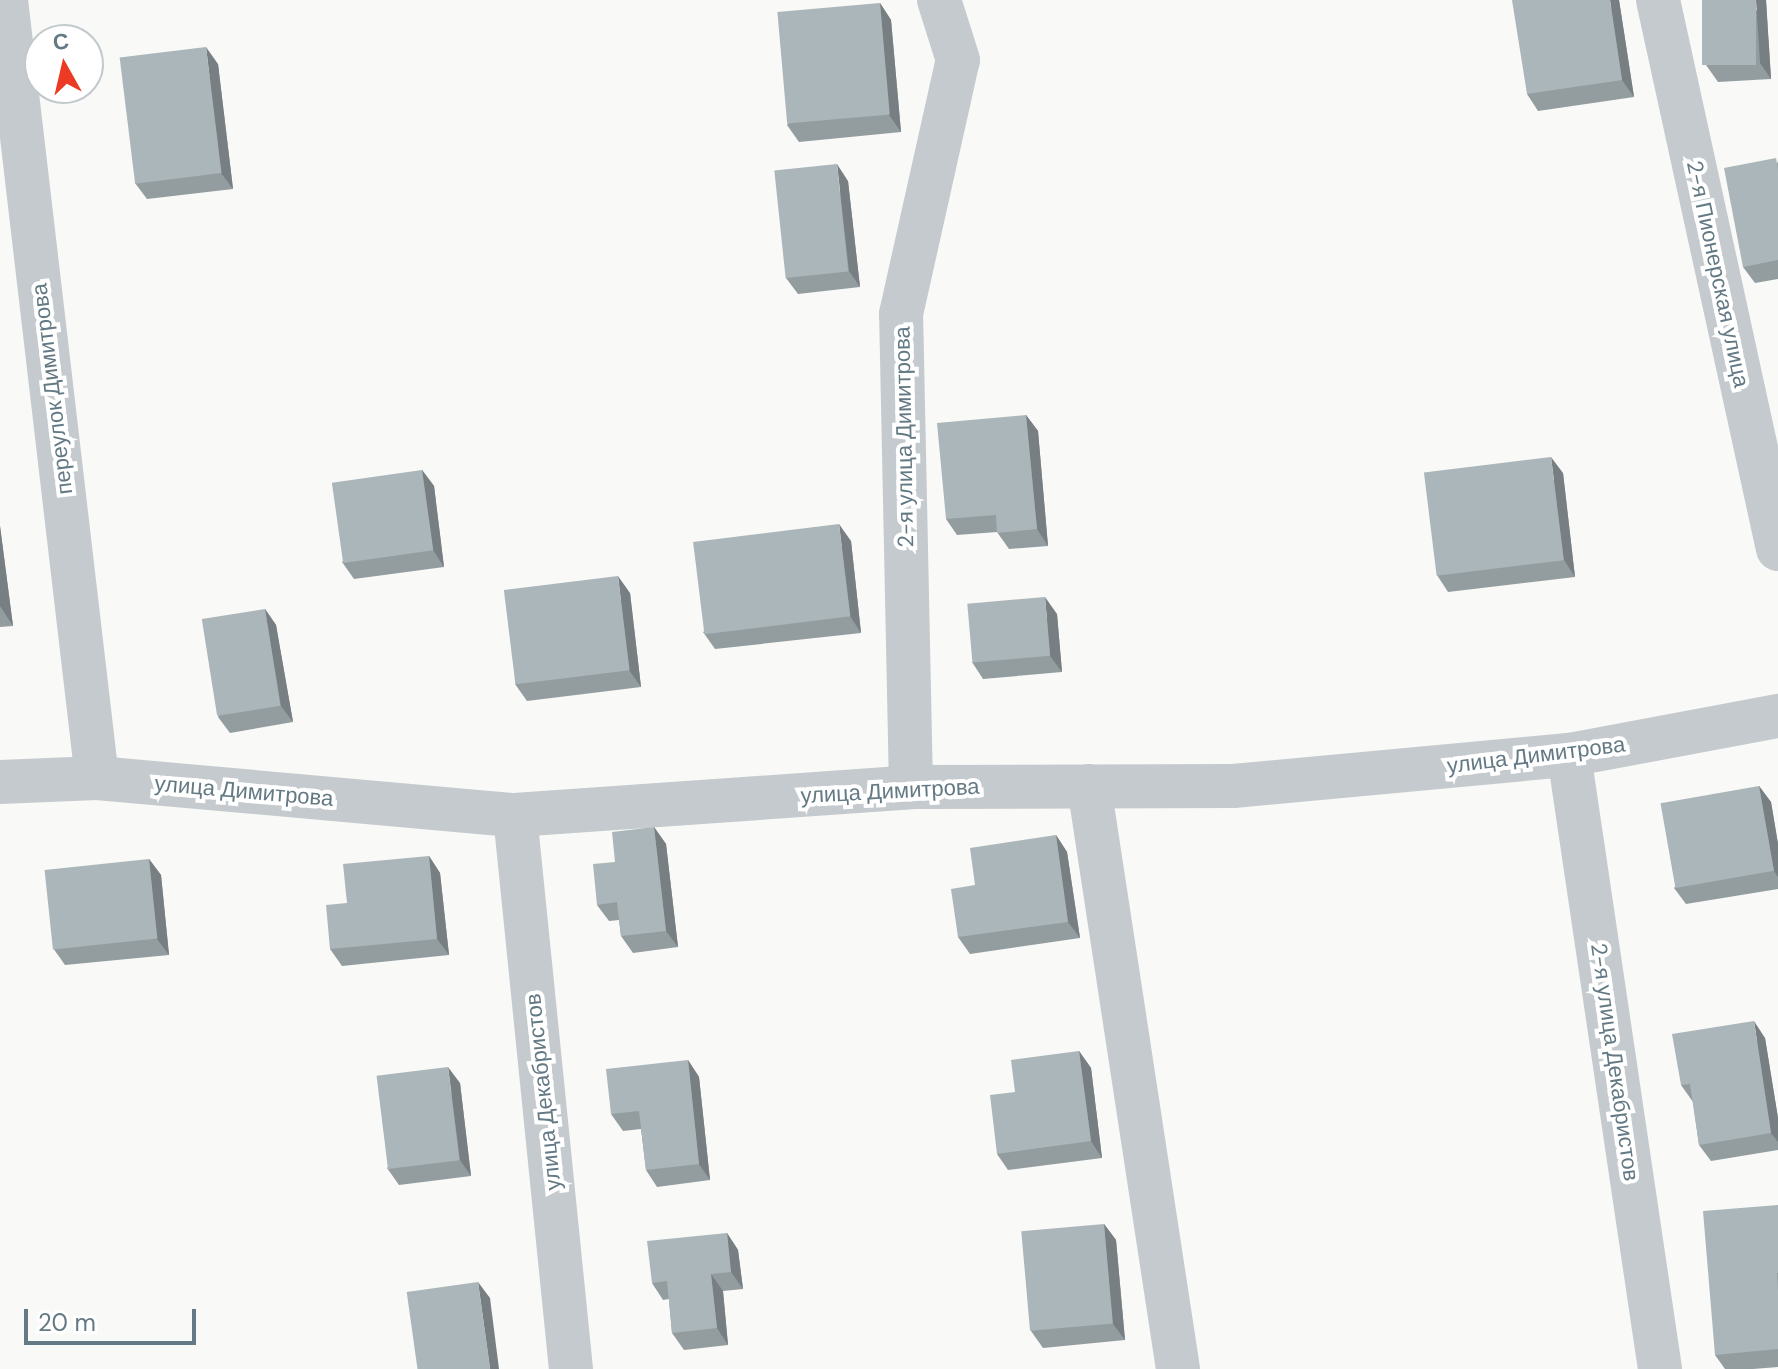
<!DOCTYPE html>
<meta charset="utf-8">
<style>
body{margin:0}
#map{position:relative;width:1778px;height:1369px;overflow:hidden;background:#f9f9f7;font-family:"DM Sans",sans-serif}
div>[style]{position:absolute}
.minor>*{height:44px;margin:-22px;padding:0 22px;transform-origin:22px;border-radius:22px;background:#c4cacd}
.wall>*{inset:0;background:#939da0}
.shaded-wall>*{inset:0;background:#787f82}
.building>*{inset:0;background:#abb6ba;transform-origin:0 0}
span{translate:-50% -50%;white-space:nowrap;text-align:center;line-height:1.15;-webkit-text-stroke:8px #fff;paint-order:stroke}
.street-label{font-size:22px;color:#637983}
.north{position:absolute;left:24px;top:24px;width:80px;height:80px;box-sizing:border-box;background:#fff;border:2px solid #c1c9cd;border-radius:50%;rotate:352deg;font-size:22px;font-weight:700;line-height:32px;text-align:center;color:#637983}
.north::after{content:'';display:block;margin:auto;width:28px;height:36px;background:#ec3b24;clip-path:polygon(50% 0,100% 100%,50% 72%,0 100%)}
.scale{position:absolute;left:24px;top:1309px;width:172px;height:36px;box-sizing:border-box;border:4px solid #637983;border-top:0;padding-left:10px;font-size:24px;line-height:28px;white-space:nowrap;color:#637983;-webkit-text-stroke:6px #fff;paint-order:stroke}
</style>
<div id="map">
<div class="minor">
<i style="left:6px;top:0;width:783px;rotate:83.33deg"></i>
<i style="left:1658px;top:0;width:562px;rotate:77.67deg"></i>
<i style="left:1569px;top:755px;width:621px;rotate:81.57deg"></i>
<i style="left:0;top:782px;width:97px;rotate:-2.4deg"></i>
<i style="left:97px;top:778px;width:420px;rotate:5.1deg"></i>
<i style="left:515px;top:815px;width:397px;rotate:-4deg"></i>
<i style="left:911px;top:787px;width:322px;rotate:-0.2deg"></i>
<i style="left:1233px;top:786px;width:337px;rotate:-5.3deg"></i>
<i style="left:1569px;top:755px;width:213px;rotate:-10.6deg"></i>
<i style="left:1089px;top:786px;width:590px;rotate:81.32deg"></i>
<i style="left:911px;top:787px;width:473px;rotate:-91.2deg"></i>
<i style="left:901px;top:314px;width:260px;rotate:-77.4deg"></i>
<i style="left:958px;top:60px;width:63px;rotate:-107.6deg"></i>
<i style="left:515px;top:815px;width:557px;rotate:84.23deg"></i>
</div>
<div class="wall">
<i style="clip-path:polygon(1619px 0,1634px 97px,1538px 111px,1527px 94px)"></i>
<i style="clip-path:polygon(1766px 0,1771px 79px,1718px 82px,1706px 65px)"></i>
<i style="clip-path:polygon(880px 3px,891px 20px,901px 132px,799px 142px,787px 125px)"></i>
<i style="clip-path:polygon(218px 64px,233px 189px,147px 199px,135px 183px)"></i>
<i style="clip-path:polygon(1778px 161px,1778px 279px,1755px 283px,1743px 267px)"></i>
<i style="clip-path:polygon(848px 181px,860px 287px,798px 294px,786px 278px)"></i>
<i style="clip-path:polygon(1026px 415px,1038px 431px,1048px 546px,1009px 549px,997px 532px,957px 535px,946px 519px)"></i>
<i style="clip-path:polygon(422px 470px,434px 486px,444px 567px,354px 579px,342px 562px)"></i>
<i style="clip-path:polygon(1563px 473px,1575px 577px,1448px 592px,1437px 575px)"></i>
<i style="clip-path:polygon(0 526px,13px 626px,0 627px)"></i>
<i style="clip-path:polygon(851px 541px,861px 633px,715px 649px,703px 632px)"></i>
<i style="clip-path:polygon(630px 593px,641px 687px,527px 701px,515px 684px)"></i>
<i style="clip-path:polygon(265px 609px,276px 625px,293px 722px,230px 733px,218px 717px)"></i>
<i style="clip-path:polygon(1057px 614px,1062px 672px,983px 679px,972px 662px)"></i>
<i style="clip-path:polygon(1759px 786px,1771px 802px,1778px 844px,1778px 889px,1686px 904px,1674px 888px)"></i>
<i style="clip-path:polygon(654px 827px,666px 844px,678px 947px,633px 953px,621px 936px,619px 920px,609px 921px,597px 905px)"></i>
<i style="clip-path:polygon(1056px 835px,1067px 852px,1080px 938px,970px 954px,958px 937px,975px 885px)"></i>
<i style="clip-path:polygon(429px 856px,440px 873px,449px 955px,342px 966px,330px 949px,347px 903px)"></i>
<i style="clip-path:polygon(149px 859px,161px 875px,169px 955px,65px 965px,53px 948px)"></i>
<i style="clip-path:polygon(1765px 1038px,1778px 1118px,1778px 1150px,1711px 1161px,1699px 1145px,1693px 1102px,1681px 1085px)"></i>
<i style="clip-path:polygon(1079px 1051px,1091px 1068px,1102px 1158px,1008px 1170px,997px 1154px,1015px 1092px)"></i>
<i style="clip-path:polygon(688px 1060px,699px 1077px,710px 1180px,657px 1187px,646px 1170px,641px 1129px,623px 1131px,611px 1114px)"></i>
<i style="clip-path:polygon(460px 1083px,471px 1176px,399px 1185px,387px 1168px)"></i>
<i style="clip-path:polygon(1778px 1205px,1778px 1367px,1753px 1369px,1725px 1369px,1715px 1355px)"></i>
<i style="clip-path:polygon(1104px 1224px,1116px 1240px,1125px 1340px,1043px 1348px,1031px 1331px)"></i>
<i style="clip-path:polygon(727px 1233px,738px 1250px,743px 1289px,723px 1291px,728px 1345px,684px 1350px,672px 1333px,669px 1299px,663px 1300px,652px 1283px)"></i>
</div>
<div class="shaded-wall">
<i style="clip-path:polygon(1610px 0,1619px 0,1634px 97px,1622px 80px)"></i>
<i style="clip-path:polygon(1756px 0,1766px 0,1771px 79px,1760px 63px)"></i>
<i style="clip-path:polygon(880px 3px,891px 20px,901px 132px,889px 115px)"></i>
<i style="clip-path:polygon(206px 47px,218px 64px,233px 189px,221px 173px)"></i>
<i style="clip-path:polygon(837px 164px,848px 181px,860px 287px,849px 271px)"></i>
<i style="clip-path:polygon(1026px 415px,1038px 431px,1048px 546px,1037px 529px)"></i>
<i style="clip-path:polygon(1551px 457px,1563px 473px,1575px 577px,1564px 560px)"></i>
<i style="clip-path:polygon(422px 470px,434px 486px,444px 567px,433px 550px)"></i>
<i style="clip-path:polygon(839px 524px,851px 541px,861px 633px,850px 616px)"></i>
<i style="clip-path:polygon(0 526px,13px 626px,0 606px)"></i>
<i style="clip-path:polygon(618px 576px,630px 593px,641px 687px,629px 670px)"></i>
<i style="clip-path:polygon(1045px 597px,1057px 614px,1062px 672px,1050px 656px)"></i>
<i style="clip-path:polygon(265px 609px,276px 625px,293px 722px,281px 706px)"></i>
<i style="clip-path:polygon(1759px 786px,1771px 802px,1778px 844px,1778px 877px,1774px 871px)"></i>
<i style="clip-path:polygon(654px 827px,666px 844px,678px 947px,666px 931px)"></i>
<i style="clip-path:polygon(1056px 835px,1067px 852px,1080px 938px,1068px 922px)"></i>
<i style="clip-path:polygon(429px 856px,440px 873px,449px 955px,437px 939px)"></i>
<i style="clip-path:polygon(149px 859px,161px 875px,169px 955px,157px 939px)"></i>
<i style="clip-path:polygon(1754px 1021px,1765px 1038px,1778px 1118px,1778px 1142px,1771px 1133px)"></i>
<i style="clip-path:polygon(1079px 1051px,1091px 1068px,1102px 1158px,1091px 1141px)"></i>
<i style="clip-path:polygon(688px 1060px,699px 1077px,710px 1180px,699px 1164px)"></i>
<i style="clip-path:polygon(448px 1067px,460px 1083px,471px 1176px,460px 1160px)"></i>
<i style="clip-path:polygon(1104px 1224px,1116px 1240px,1125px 1340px,1113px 1324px)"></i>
<i style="clip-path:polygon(727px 1233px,738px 1250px,743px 1289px,731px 1272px)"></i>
<i style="clip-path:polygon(711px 1274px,723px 1291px,728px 1345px,717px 1328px)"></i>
<i style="clip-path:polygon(478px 1282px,490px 1298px,499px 1369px,490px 1369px)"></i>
</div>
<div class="building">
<i style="clip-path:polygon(1512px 0,1610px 0,1622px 80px,1527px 94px)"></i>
<i style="left:1702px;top:0;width:54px;height:65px"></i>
<i style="left:880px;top:3px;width:112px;height:103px;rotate:85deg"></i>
<i style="left:206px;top:47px;width:127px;height:87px;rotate:83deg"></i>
<i style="clip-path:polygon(1776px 158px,1778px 169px,1778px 260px,1743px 267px,1724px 168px)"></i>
<i style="left:837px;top:164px;width:108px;height:63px;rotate:84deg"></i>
<i style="clip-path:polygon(1026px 415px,1037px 529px,997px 533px,996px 515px,946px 519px,937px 423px)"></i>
<i style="left:1551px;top:457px;width:104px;height:128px;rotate:83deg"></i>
<i style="left:422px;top:470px;width:81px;height:91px;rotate:82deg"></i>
<i style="left:839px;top:524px;width:93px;height:147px;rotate:83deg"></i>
<i style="left:618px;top:576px;width:95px;height:115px;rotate:83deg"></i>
<i style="left:1045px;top:597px;width:59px;height:78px;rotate:85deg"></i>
<i style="left:265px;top:609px;width:98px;height:64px;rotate:81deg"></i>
<i style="left:1759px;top:786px;width:86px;height:100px;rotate:80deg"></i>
<i style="clip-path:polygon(654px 827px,666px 931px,621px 936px,617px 902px,597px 905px,593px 864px,615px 862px,612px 832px)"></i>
<i style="clip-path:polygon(1056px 835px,1068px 922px,958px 937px,951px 889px,975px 885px,970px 848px)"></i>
<i style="clip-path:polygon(429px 856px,437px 939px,330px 949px,326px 905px,347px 903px,343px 864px)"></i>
<i style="left:149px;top:859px;width:80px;height:105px;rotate:84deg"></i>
<i style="clip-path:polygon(1754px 1021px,1771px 1133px,1699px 1145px,1690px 1084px,1681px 1085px,1672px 1034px)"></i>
<i style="clip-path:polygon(1079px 1051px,1091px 1141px,997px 1154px,990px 1095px,1015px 1092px,1011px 1060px)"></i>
<i style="clip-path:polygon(688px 1060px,699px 1164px,646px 1170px,639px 1111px,611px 1114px,606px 1069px)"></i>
<i style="left:448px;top:1067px;width:94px;height:72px;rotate:83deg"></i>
<i style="clip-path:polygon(1778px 1205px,1778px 1273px,1777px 1273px,1778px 1290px,1778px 1349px,1715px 1355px,1703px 1211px)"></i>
<i style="left:1104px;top:1224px;width:100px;height:83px;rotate:85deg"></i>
<i style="clip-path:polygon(727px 1233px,731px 1272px,711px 1274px,717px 1328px,672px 1333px,667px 1281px,652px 1283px,647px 1241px)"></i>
<i style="left:478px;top:1282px;width:88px;height:72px;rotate:82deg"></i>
</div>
<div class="street-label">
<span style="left:1718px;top:274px;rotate:78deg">2-я Пионерская улица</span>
<span style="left:52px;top:389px;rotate:-97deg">переулок Димитрова</span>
<span style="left:904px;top:437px;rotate:-91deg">2-я улица Димитрова</span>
<span style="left:1536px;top:755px;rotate:-7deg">улица Димитрова</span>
<span style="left:244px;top:791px;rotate:5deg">улица Димитрова</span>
<span style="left:890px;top:791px;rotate:-3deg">улица Димитрова</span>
<span style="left:1615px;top:1062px;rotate:82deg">2-я улица Декабристов</span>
<span style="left:543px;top:1092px;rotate:-96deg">улица Декабристов</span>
</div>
<div class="north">С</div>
<div class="scale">20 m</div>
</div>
